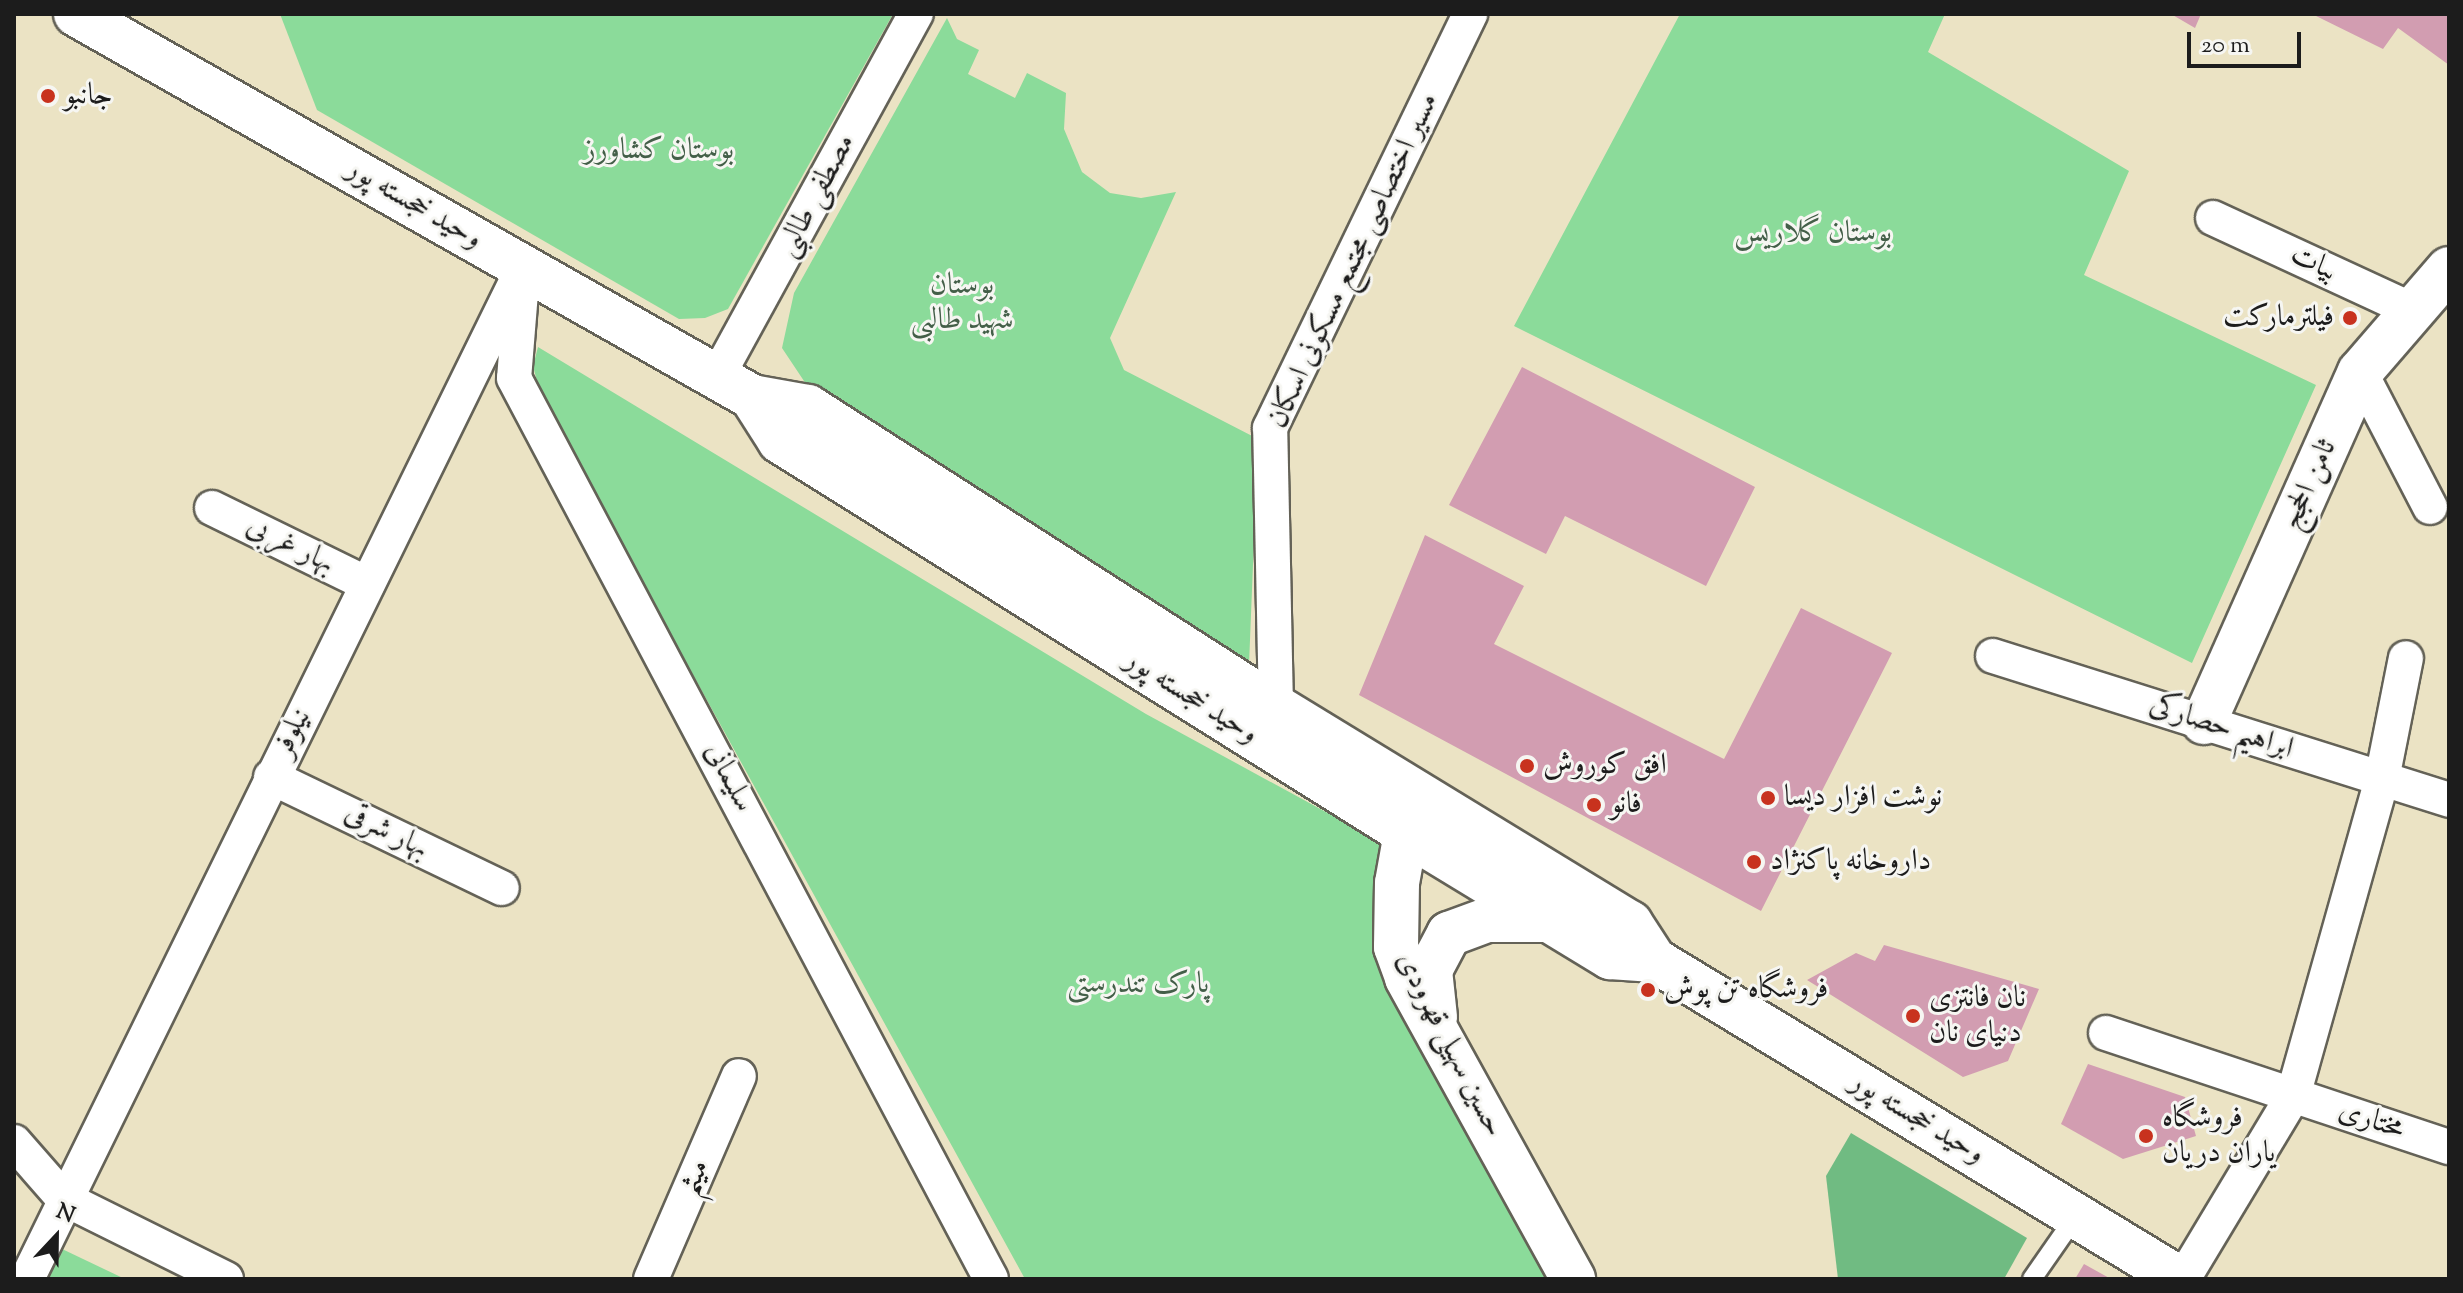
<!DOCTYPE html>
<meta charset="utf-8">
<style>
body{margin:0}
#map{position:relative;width:2463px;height:1293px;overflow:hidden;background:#ebe3c4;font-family:"Sorts Mill Goudy",Amiri,serif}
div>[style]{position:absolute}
.green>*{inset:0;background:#8bdb9a}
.forest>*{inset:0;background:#70bb82}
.building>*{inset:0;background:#d29db1}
.roads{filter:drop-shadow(2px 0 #646257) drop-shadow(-2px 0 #646257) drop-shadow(0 2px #646257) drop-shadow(0 -2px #646257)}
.service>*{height:18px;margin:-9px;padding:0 9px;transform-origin:9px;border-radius:9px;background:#fff}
.minor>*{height:34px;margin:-17px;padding:0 17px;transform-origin:17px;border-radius:17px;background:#fff}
.tertiary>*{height:44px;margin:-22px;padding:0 22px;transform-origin:22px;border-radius:22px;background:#fff}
.secondary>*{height:44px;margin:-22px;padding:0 22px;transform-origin:22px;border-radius:22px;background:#fff}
.dots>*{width:22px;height:22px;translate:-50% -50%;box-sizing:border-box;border:4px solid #f6f6f2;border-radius:50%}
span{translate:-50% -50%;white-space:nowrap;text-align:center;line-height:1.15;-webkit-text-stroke:6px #f6f6f2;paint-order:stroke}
.poi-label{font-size:30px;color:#1c1c1c}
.left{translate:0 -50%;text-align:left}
.right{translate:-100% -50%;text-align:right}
.park-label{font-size:30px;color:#435f48}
.street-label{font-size:30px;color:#1c1c1c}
.frame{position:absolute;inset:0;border:16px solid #1c1c1c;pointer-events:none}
.north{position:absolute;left:16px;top:1197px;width:80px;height:80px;-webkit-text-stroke:6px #f6f6f2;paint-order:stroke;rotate:22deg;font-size:22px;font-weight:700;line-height:32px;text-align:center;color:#1c1c1c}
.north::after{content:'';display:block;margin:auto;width:28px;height:36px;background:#1c1c1c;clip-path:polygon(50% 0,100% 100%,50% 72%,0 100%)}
.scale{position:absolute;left:2187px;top:32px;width:114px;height:36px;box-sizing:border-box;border:4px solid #1c1c1c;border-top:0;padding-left:10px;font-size:24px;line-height:28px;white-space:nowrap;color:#1c1c1c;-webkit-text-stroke:6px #f6f6f2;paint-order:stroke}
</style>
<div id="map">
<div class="green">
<i style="clip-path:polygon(280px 14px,893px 14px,728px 309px,705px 318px,679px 319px,317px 110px)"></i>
<i style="clip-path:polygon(1680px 14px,1945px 14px,1928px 52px,2129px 171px,2084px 275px,2316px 385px,2192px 663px,1514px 326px)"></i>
<i style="clip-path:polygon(947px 18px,957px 39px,979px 50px,968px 74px,1015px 98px,1027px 73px,1066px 93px,1064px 129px,1082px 172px,1110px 193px,1141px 198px,1176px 192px,1110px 338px,1124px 370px,1258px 439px,1249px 665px,812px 393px,782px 348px,794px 293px)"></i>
<i style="clip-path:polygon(538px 347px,1146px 714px,1379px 841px,1385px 862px,1373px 923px,1384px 976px,1548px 1279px,1025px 1279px,542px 400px,533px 366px)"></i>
<i style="clip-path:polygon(60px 1248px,125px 1279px,47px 1279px)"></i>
</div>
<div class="forest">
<i style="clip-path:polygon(1851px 1133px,2027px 1238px,2004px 1279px,1838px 1279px,1826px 1176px)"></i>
</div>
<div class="building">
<i style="clip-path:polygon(2171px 14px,2201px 14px,2195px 28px)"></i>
<i style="clip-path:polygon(2312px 14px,2449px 14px,2449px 65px,2398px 28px,2383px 49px)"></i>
<i style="clip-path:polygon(1522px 367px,1755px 487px,1706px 586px,1565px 516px,1546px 554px,1449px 505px)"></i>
<i style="clip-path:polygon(1425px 535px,1524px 586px,1494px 644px,1724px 759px,1801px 608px,1892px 653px,1761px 911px,1359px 695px)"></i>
<i style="clip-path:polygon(1884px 945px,2039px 989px,2008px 1061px,1963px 1077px,1807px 980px,1856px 953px,1875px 961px)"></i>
<i style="clip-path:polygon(2088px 1064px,2185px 1097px,2196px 1136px,2123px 1159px,2061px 1124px)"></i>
<i style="clip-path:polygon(2084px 1264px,2111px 1279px,2075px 1279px)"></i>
</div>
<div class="roads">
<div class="service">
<i style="left:2032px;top:1279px;width:77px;rotate:-55.1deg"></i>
</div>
<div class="minor">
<i style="left:2213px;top:218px;width:219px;rotate:24.8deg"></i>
<i style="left:523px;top:267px;width:111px;rotate:94.6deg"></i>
<i style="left:514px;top:378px;width:1019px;rotate:62.1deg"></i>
<i style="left:2360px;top:372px;width:152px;rotate:62.6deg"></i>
<i style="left:717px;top:377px;width:414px;rotate:-61.3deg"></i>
<i style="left:212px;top:508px;width:173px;rotate:26.1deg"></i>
<i style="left:1993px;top:656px;width:478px;rotate:17.5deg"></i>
<i style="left:1276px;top:707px;width:279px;rotate:-91.2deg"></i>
<i style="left:1270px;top:428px;width:460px;rotate:-64.2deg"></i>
<i style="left:271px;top:777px;width:256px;rotate:25.7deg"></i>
<i style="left:2106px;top:1033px;width:361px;rotate:18.4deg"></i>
<i style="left:14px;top:1142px;width:74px;rotate:48.8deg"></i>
<i style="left:63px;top:1198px;width:182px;rotate:26.4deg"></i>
<i style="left:27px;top:1279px;width:1108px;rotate:-63.87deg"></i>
<i style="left:651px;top:1279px;width:221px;rotate:-66.6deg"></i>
<i style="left:2183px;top:1279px;width:214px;rotate:-59deg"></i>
<i style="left:2293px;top:1096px;width:329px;rotate:-74.3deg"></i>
<i style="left:2382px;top:779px;width:123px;rotate:-78.8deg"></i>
</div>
<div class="tertiary">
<i style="left:2204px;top:722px;width:383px;rotate:-66deg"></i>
<i style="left:2360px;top:372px;width:136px;rotate:-49.2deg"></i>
<i style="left:1420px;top:802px;width:34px;rotate:114deg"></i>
<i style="left:1406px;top:833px;width:51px;rotate:100.2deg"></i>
<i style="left:1397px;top:883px;width:64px;rotate:90.9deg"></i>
<i style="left:1396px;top:947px;width:33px;rotate:70deg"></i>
<i style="left:1407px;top:978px;width:344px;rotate:61.1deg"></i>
<i style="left:1435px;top:1017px;width:47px;rotate:-96.1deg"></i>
<i style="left:1430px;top:970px;width:41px;rotate:-62.2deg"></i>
<i style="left:1449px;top:934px;width:40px;rotate:-20.2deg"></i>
<i style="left:1487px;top:920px;width:62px"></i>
</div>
<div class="secondary">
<i style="left:76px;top:14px;width:777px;rotate:29.53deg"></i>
<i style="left:752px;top:397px;width:57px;rotate:10.1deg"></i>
<i style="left:808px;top:407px;width:556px;rotate:32.66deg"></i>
<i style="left:1276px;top:707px;width:415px;rotate:31.4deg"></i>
<i style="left:1630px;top:923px;width:44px;rotate:57deg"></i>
<i style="left:1654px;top:960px;width:615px;rotate:31.24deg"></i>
<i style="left:752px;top:397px;width:52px;rotate:57.5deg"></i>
<i style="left:780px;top:441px;width:739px;rotate:32.05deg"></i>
<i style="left:1406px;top:833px;width:239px;rotate:31.3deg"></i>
<i style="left:1610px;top:957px;width:44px;rotate:3.9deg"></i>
</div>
</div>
<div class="dots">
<i style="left:48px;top:96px;background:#c8321e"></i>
<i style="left:2350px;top:318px;background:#c8321e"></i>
<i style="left:1527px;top:766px;background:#c8321e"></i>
<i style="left:1768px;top:798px;background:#c8321e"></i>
<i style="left:1594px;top:805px;background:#c8321e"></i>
<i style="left:1754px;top:862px;background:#c8321e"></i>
<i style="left:1648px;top:990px;background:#c8321e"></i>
<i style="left:1913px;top:1016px;background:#c8321e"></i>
<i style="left:2146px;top:1136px;background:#c8321e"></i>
</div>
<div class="poi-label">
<span class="left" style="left:64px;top:96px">جانبو</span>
<span class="right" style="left:2334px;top:318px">فیلترمارکت</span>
<span class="left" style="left:1543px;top:766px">افق کوروش</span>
<span class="left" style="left:1784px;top:798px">نوشت افزار دیسا</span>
<span class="left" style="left:1610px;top:805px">فانو</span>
<span class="left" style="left:1770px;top:862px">داروخانه پاکنژاد</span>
<span class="left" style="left:1664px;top:990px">فروشگاه تن پوش</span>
<span class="left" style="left:1929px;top:1016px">نان فانتزی<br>دنیای نان</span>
<span class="left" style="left:2162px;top:1136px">فروشگاه<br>یاران دریان</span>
</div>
<div class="park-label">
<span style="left:659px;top:151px">بوستان کشاورز</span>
<span style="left:1813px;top:234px">بوستان گلاریس</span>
<span style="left:962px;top:303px">بوستان<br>شهید طالبی</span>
<span style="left:1138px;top:985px">پارک تندرستی</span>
</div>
<div class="street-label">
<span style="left:817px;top:196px;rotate:-62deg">مصطفی طالبی</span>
<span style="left:414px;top:205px;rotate:30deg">وحید خجسته پور</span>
<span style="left:1354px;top:261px;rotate:-65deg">مسیر اختصاصی مجتمع مسکونی اسکان</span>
<span style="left:2313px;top:264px;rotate:25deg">بیات</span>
<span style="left:2310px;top:485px;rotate:-66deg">ثامن الحجج</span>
<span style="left:290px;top:546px;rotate:26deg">بهار غربی</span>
<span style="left:1191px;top:698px;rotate:32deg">وحید خجسته پور</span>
<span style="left:2221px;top:728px;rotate:18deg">ابراهیم حصارکی</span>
<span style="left:293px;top:733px;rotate:-64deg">نیلوفر</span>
<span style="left:728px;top:778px;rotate:62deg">سلیمانی</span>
<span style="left:386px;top:832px;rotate:26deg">بهار شرقی</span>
<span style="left:1449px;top:1045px;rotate:63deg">حسین سهیلی قهرودی</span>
<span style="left:1917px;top:1119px;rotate:31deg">وحید خجسته پور</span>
<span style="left:2371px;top:1121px;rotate:18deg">مختاری</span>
<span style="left:695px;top:1178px;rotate:-67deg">میثم</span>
</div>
<div class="frame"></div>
<div class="north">N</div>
<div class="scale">20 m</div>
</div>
